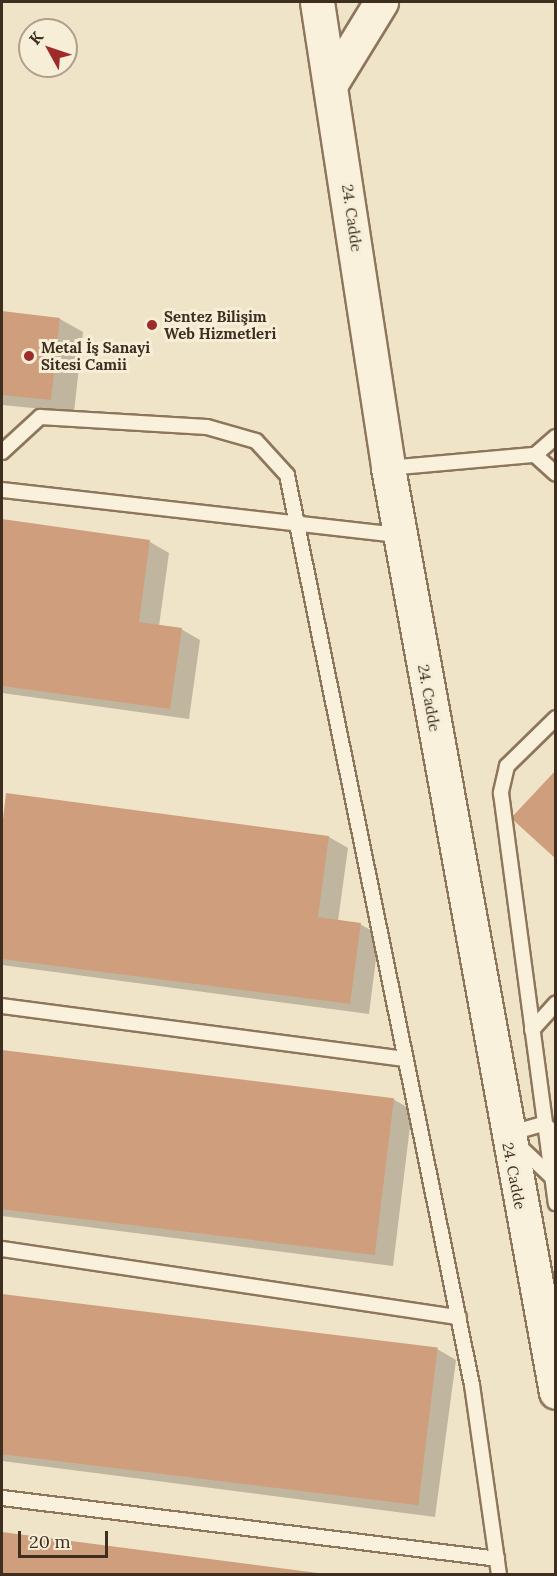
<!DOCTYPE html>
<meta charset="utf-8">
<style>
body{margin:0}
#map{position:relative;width:557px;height:1576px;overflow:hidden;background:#f0e4c8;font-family:Lora,serif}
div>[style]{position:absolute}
.shadow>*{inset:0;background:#0003}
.building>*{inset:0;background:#cf9f7d;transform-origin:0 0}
.roads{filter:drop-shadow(2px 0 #8d765c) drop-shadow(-2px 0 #8d765c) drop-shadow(0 2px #8d765c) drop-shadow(0 -2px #8d765c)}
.service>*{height:14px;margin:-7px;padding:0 7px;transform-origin:7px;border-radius:7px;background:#faf1dc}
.tertiary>*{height:33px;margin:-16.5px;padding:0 16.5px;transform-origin:16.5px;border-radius:16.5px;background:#faf1dc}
.secondary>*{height:33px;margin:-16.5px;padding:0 16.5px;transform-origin:16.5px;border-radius:16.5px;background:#faf1dc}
.dots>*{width:16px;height:16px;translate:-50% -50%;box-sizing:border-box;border:3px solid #f7eed8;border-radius:50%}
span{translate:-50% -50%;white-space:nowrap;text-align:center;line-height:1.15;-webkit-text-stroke:6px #f7eed8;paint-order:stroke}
.street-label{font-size:15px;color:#3d2e20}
.poi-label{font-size:15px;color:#3d2e20;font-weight:700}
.left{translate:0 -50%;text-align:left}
.frame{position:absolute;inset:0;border:3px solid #3d2e20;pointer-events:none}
.north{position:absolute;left:18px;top:18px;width:60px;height:60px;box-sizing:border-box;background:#f7eed8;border:2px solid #ada18e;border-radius:50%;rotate:310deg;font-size:16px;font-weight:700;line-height:24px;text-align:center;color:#3d2e20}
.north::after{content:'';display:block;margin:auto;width:21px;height:27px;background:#9e2a2b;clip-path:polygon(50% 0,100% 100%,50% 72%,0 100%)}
.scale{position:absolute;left:18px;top:1531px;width:90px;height:27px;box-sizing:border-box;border:3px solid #3d2e20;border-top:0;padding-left:8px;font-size:18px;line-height:21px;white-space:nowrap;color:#3d2e20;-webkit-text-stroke:4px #f7eed8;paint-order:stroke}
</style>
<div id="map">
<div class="shadow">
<i style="clip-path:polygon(2px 313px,60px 319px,83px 332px,74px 412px,2px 405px)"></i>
<i style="clip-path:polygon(2px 521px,150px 542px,169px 553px,159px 626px,181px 629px,200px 640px,189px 719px,2px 693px)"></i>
<i style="clip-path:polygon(7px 795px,329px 837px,348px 848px,338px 921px,360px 924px,379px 935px,369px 1014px,2px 965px,2px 839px)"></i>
<i style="clip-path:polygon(2px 1052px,393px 1099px,412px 1110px,393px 1266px,2px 1216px)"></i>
<i style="clip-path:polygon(2px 1295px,437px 1349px,456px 1360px,435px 1517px,2px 1461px)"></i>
<i style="clip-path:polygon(2px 1534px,317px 1574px,2px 1574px)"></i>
</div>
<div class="building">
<i style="clip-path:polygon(2px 311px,60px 318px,51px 400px,2px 395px)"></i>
<i style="clip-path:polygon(2px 519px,150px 540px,139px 622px,182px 628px,170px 709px,2px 686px)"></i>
<i style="clip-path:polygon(556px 770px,556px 859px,511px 818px)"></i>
<i style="clip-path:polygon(6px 793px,329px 836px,318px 917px,361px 923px,350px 1004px,2px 959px,2px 828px)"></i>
<i style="left:2px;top:1050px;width:395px;height:158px;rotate:7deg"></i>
<i style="left:2px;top:1294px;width:439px;height:159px;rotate:7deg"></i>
<i style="clip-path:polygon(2px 1532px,318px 1573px,318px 1574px,2px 1574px)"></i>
</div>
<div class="roads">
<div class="service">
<i style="left:2px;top:452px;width:52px;rotate:-42.6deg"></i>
<i style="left:40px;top:417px;width:167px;rotate:3.4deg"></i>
<i style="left:207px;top:427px;width:51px;rotate:15.9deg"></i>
<i style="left:256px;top:441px;width:46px;rotate:47.6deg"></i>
<i style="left:287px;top:475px;width:929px;rotate:78.51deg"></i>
<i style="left:472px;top:1385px;width:191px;rotate:81.9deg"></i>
<i style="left:535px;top:455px;width:28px;rotate:42deg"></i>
<i style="left:388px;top:468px;width:148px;rotate:-5.1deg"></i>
<i style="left:535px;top:455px;width:28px;rotate:-41deg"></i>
<i style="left:2px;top:490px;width:400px;rotate:6.5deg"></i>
<i style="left:556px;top:718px;width:69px;rotate:135.6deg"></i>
<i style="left:507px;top:766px;width:28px;rotate:103deg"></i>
<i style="left:501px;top:793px;width:414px;rotate:82.4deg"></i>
<i style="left:2px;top:1006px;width:407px;rotate:7.5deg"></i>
<i style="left:532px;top:1030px;width:36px;rotate:-48deg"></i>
<i style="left:508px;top:1134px;width:37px;rotate:-16deg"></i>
<i style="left:544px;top:1124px;width:16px;rotate:40deg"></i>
<i style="left:517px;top:1144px;width:50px;rotate:43.4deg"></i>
<i style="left:2px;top:1249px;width:462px;rotate:8.5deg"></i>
<i style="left:2px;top:1498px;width:499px;rotate:7deg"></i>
</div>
<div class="tertiary">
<i style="left:317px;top:2px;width:471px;rotate:81.3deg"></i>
<i style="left:388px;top:468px;width:939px;rotate:79.7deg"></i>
</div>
<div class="secondary">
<i style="left:332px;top:82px;width:94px;rotate:-58.5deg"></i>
</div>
</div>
<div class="dots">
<i style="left:152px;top:325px;background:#9e2a2b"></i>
<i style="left:29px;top:356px;background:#9e2a2b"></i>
</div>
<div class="street-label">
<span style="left:352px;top:218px;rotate:82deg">24. Cadde</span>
<span style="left:429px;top:698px;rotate:80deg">24. Cadde</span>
<span style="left:514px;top:1176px;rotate:79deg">24. Cadde</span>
</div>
<div class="poi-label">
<span class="left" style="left:164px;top:325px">Sentez Bilişim<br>Web Hizmetleri</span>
<span class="left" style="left:41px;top:356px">Metal İş Sanayi<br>Sitesi Camii</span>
</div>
<div class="frame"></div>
<div class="north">K</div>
<div class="scale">20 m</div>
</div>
